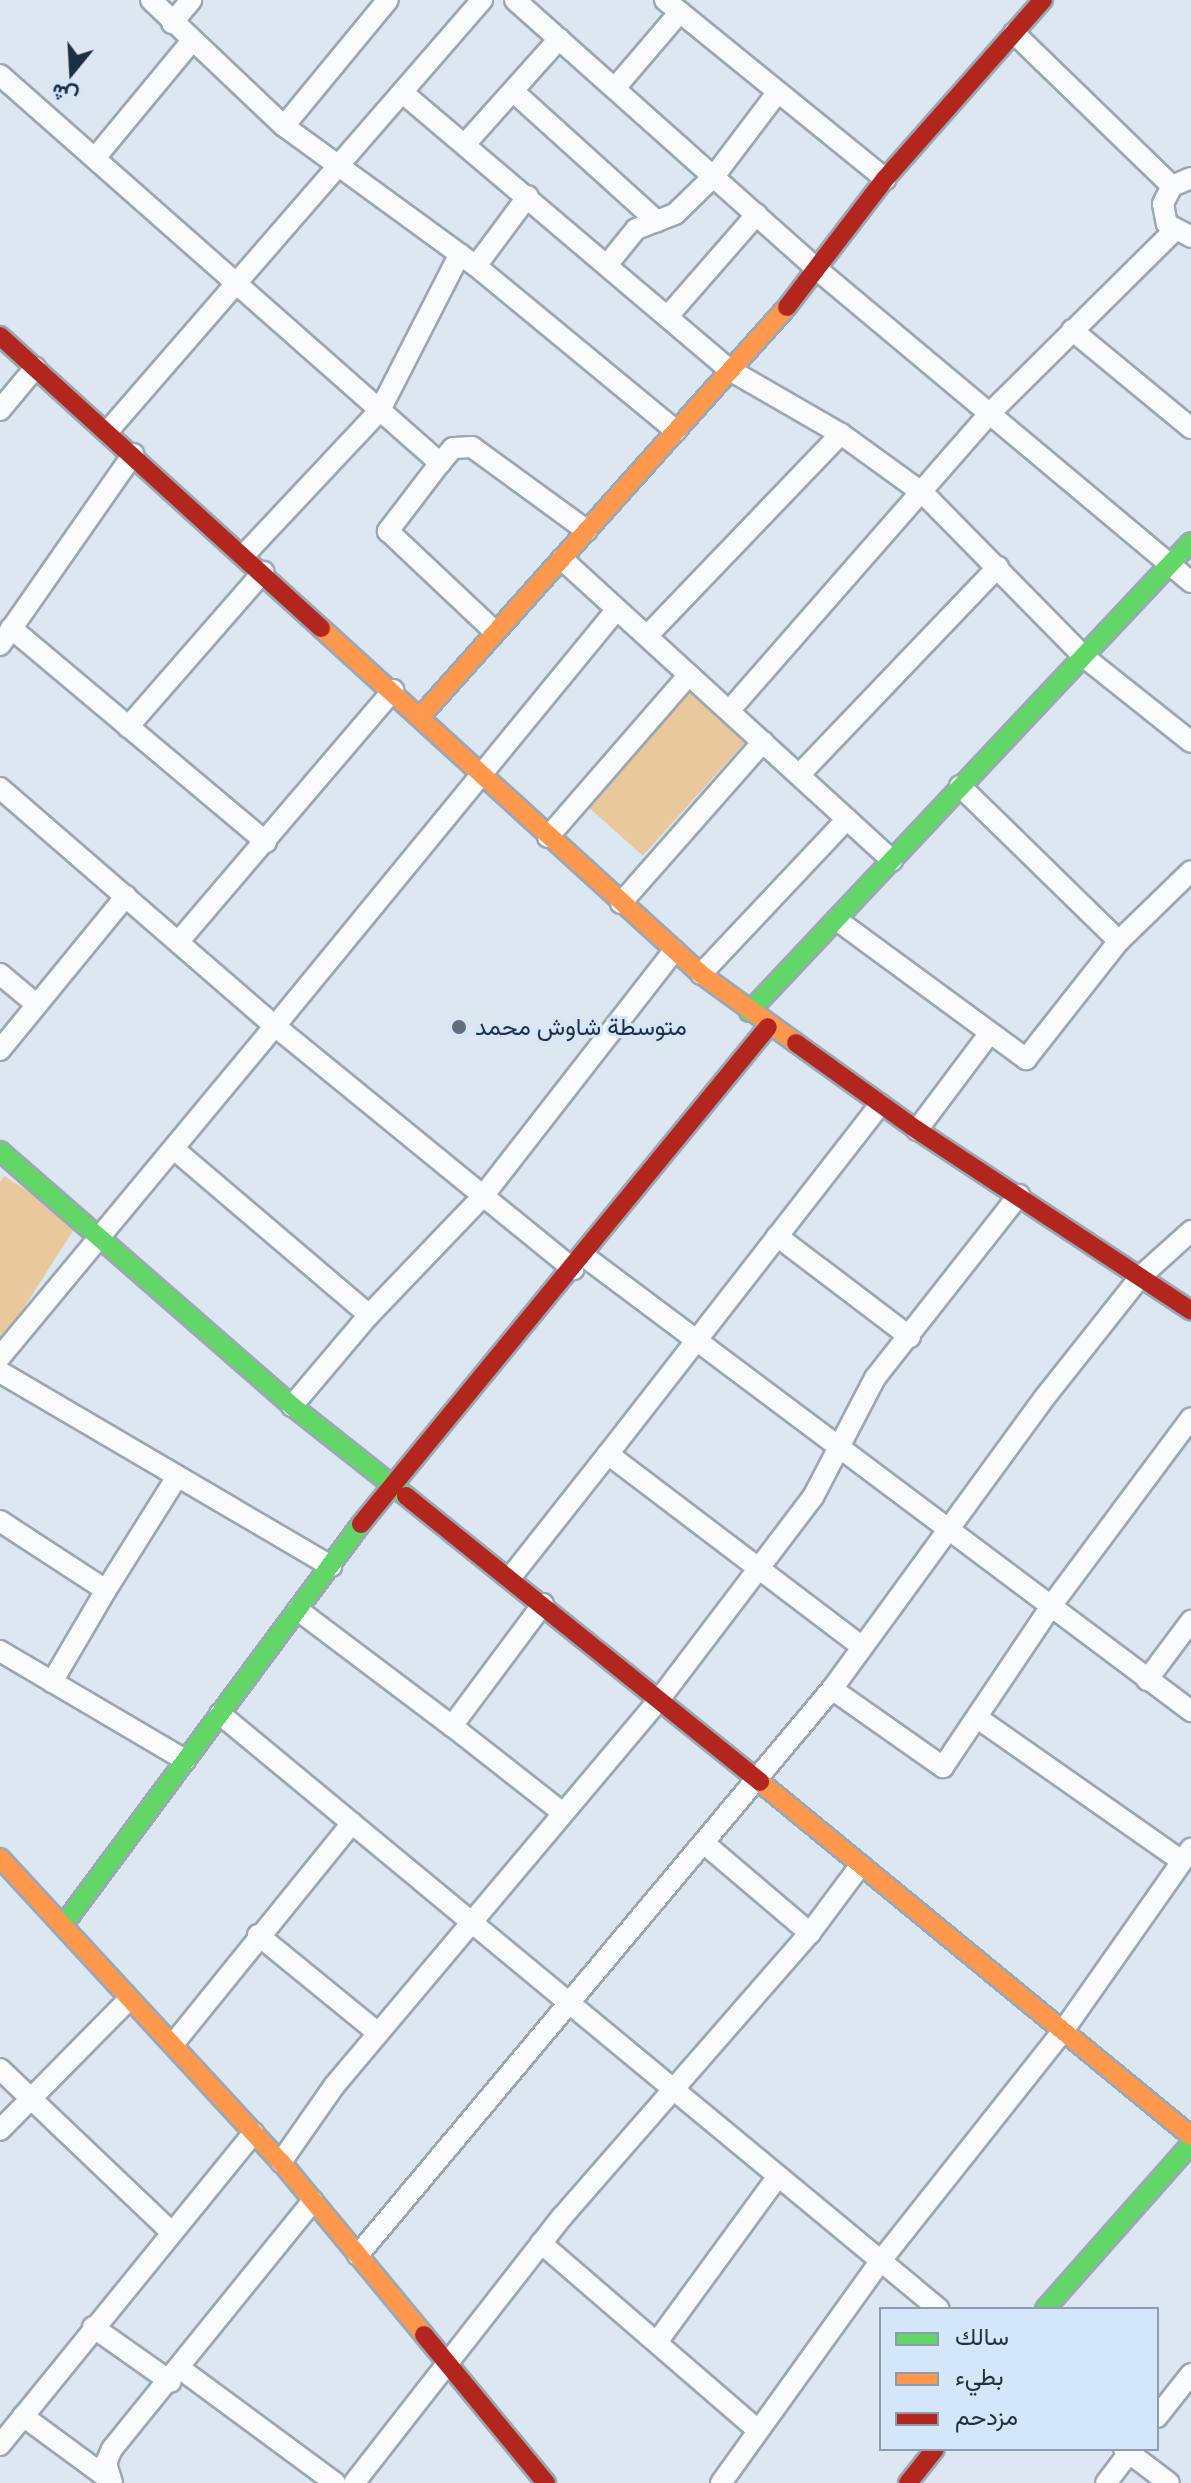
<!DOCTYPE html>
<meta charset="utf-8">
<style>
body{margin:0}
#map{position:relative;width:1191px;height:2483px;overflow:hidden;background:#dce7f2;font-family:"Space Grotesk",Vazirmatn,sans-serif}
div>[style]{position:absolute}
.green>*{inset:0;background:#e9c89c;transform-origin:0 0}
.roads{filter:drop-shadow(2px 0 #9aa7b4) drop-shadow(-2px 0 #9aa7b4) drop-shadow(0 2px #9aa7b4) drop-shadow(0 -2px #9aa7b4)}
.street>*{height:20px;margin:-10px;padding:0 10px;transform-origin:10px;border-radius:10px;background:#fafbfd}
.fast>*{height:18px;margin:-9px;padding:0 9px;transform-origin:9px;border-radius:9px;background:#63d668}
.slow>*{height:18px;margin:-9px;padding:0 9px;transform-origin:9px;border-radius:9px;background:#ff974d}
.jam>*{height:18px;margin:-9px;padding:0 9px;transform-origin:9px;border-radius:9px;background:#b3261e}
.dots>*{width:22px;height:22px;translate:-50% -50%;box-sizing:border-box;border:4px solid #d4e6fa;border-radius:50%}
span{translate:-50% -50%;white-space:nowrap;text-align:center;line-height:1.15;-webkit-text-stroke:6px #d4e6fa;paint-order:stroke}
.poi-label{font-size:24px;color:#1d2f42}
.left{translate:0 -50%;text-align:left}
.legend{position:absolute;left:879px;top:2307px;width:280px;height:144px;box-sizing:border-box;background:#d4e6fa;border:2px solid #8b9db0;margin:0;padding:10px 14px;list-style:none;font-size:24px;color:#1d2f42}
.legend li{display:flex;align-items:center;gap:16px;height:40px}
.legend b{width:40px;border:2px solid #8b9db0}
.north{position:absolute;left:32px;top:32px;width:80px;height:80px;-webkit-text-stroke:6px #d4e6fa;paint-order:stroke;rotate:198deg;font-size:22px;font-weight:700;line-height:32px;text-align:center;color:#1d2f42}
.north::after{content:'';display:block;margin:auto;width:28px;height:36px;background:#1d2f42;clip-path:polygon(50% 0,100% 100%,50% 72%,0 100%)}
</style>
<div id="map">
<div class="green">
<i style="left:692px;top:689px;width:75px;height:157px;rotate:42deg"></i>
<i style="clip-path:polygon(4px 1176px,78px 1223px,0 1345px,0 1182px)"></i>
</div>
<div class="roads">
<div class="street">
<i style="left:151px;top:0;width:183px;rotate:43.5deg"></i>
<i style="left:284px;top:126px;width:238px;rotate:36.1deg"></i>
<i style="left:476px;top:266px;width:259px;rotate:39.5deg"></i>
<i style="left:515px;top:0;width:407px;rotate:41.7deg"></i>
<i style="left:819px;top:271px;width:485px;rotate:39.9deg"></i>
<i style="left:665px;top:0;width:284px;rotate:39.1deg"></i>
<i style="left:172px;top:23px;width:30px;rotate:-50deg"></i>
<i style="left:1014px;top:33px;width:220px;rotate:44.1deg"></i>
<i style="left:0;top:75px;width:587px;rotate:41.41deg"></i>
<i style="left:440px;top:463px;width:20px;rotate:-49deg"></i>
<i style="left:453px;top:448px;width:19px;rotate:-3deg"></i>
<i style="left:472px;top:447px;width:142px;rotate:36.1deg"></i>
<i style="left:615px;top:88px;width:100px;rotate:-49.5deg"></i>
<i style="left:514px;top:92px;width:193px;rotate:42.1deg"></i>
<i style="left:403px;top:93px;width:429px;rotate:40.3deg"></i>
<i style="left:730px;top:370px;width:128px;rotate:30deg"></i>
<i style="left:841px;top:434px;width:102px;rotate:35.9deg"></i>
<i style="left:924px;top:494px;width:227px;rotate:45.5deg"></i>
<i style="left:1083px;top:656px;width:138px;rotate:38.5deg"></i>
<i style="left:284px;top:126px;width:163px;rotate:-50.5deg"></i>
<i style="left:466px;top:143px;width:140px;rotate:-48.2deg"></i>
<i style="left:95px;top:158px;width:151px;rotate:-50.4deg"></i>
<i style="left:1191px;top:178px;width:21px;rotate:157deg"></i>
<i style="left:1172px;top:186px;width:20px;rotate:117deg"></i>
<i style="left:1163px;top:204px;width:20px;rotate:79deg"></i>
<i style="left:1167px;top:224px;width:27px;rotate:28deg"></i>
<i style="left:607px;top:265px;width:46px;rotate:-51.1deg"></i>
<i style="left:636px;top:229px;width:42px;rotate:-21deg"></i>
<i style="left:675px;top:214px;width:56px;rotate:-44.3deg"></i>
<i style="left:715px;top:175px;width:103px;rotate:-52.9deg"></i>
<i style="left:476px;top:266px;width:87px;rotate:-53.4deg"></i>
<i style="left:668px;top:316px;width:135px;rotate:-48.9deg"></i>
<i style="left:1072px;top:330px;width:154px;rotate:39.5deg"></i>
<i style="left:0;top:410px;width:55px;rotate:-50.2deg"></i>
<i style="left:108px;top:431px;width:571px;rotate:-49.05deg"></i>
<i style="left:440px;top:463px;width:86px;rotate:127.4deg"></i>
<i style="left:388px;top:531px;width:146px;rotate:43.3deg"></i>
<i style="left:244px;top:555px;width:199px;rotate:-46.8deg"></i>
<i style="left:380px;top:410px;width:175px;rotate:-62.9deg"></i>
<i style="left:562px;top:559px;width:447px;rotate:42.4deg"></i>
<i style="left:11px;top:628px;width:333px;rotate:40deg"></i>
<i style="left:647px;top:636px;width:280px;rotate:-46.2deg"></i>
<i style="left:0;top:645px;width:233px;rotate:-55.1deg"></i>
<i style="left:729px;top:711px;width:398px;rotate:-48.8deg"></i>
<i style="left:991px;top:412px;width:257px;rotate:-44.7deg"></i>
<i style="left:128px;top:727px;width:206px;rotate:-48.9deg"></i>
<i style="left:799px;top:775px;width:288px;rotate:-46.3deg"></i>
<i style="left:960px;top:786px;width:222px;rotate:44.3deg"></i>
<i style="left:0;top:788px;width:364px;rotate:40.9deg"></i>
<i style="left:275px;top:1026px;width:539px;rotate:-50.64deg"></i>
<i style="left:548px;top:837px;width:215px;rotate:-49deg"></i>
<i style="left:621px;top:903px;width:215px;rotate:-48.6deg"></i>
<i style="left:837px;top:920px;width:235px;rotate:36.3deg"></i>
<i style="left:1026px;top:1059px;width:150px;rotate:-51.8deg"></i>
<i style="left:1119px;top:941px;width:100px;rotate:-44.2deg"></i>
<i style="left:179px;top:941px;width:330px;rotate:-49.5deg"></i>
<i style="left:0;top:974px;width:47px;rotate:39.8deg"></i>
<i style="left:701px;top:974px;width:213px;rotate:-46.7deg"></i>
<i style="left:0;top:1050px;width:199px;rotate:-50.7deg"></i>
<i style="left:917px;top:1130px;width:120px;rotate:-53.1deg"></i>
<i style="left:174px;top:1149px;width:256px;rotate:40.4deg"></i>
<i style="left:777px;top:1236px;width:167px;rotate:37.2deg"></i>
<i style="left:584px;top:1256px;width:759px;rotate:36.85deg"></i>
<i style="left:0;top:1357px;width:430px;rotate:-50.3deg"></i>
<i style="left:275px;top:1026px;width:385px;rotate:39.2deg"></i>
<i style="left:0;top:1372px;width:384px;rotate:30.4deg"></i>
<i style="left:292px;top:1406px;width:119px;rotate:-49.8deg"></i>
<i style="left:369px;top:1315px;width:165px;rotate:-46.2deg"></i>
<i style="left:483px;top:1196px;width:311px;rotate:-52.1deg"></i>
<i style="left:608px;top:1454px;width:443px;rotate:-52.1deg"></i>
<i style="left:0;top:1521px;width:126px;rotate:33.1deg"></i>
<i style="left:106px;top:1590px;width:133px;rotate:-57.9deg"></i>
<i style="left:510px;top:1578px;width:158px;rotate:-51.7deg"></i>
<i style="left:608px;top:1454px;width:318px;rotate:37.2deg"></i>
<i style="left:543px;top:1604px;width:152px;rotate:126.7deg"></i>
<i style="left:452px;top:1726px;width:141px;rotate:38.1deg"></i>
<i style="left:298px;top:1610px;width:193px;rotate:37deg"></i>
<i style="left:0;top:1651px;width:215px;rotate:30.5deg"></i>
<i style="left:1147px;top:1680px;width:74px;rotate:-53.3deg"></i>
<i style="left:52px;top:1682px;width:107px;rotate:-59.6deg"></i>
<i style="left:832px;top:1689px;width:136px;rotate:35.1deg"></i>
<i style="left:943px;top:1767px;width:194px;rotate:-56.1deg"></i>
<i style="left:1051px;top:1606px;width:234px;rotate:-53.3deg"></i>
<i style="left:220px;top:1714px;width:933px;rotate:39.61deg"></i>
<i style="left:979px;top:1719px;width:248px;rotate:35deg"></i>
<i style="left:705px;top:1844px;width:138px;rotate:40.3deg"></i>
<i style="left:258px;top:1935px;width:155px;rotate:39.2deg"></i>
<i style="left:174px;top:2043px;width:283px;rotate:-51deg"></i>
<i style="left:0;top:2069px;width:235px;rotate:43.6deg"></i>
<i style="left:0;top:2130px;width:182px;rotate:-45.4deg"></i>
<i style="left:281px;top:2162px;width:93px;rotate:-55.1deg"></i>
<i style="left:334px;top:2086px;width:503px;rotate:-49.92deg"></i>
<i style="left:658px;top:1701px;width:256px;rotate:-52.8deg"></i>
<i style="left:813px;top:1497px;width:134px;rotate:-62.5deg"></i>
<i style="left:875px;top:1378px;width:233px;rotate:-51.8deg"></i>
<i style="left:541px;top:2243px;width:286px;rotate:40.8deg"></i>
<i style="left:358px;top:2255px;width:738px;rotate:-50.06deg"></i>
<i style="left:832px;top:1689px;width:361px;rotate:-53.9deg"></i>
<i style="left:1045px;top:1397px;width:153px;rotate:-51.6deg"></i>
<i style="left:1140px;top:1277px;width:69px;rotate:-42deg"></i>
<i style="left:93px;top:2327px;width:95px;rotate:35.2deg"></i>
<i style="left:657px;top:2342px;width:202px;rotate:-53.9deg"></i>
<i style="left:182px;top:2370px;width:190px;rotate:36.4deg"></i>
<i style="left:23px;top:2416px;width:108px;rotate:36.3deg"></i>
<i style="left:1157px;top:2417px;width:55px;rotate:-51.7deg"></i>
<i style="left:0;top:2445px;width:402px;rotate:-50.9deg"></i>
<i style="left:1124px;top:2449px;width:56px;rotate:37.1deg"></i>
<i style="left:112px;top:2483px;width:21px;rotate:-107deg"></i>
<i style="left:106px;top:2463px;width:15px;rotate:-67deg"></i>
<i style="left:112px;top:2449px;width:319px;rotate:-51deg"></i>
<i style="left:354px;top:2483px;width:338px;rotate:-52deg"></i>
<i style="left:562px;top:2217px;width:377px;rotate:-48.9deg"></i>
<i style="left:810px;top:1933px;width:84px;rotate:-53.3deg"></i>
<i style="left:721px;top:2483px;width:271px;rotate:-54.3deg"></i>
<i style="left:879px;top:2263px;width:296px;rotate:-51.6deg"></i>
<i style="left:1063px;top:2031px;width:223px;rotate:-54.9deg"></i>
<i style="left:1106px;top:2483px;width:43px;rotate:-52.6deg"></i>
</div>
<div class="fast">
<i style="left:749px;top:1012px;width:645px;rotate:-46.76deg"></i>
<i style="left:0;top:1151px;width:388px;rotate:41.1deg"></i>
<i style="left:292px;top:1406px;width:145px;rotate:38.3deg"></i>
<i style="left:64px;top:1924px;width:498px;rotate:-53.4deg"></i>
<i style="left:1045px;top:2309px;width:220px;rotate:-48.5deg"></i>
</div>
<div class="slow">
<i style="left:321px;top:628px;width:514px;rotate:42.32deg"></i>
<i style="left:701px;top:974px;width:117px;rotate:36deg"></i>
<i style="left:420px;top:717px;width:550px;rotate:-48.17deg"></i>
<i style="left:760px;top:1782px;width:558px;rotate:39.4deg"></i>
<i style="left:0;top:1858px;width:414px;rotate:47.3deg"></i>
<i style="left:281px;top:2162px;width:224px;rotate:50.4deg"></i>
</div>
<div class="jam">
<i style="left:787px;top:307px;width:161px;rotate:-52.6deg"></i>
<i style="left:885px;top:179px;width:239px;rotate:-48.6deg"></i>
<i style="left:0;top:336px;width:434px;rotate:42.3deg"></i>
<i style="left:796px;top:1043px;width:149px;rotate:35.7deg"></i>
<i style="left:917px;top:1130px;width:328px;rotate:33.4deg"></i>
<i style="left:406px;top:1496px;width:455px;rotate:38.9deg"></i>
<i style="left:361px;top:1524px;width:642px;rotate:-50.69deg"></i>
<i style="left:424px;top:2335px;width:192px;rotate:50.5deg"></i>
<i style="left:908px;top:2483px;width:43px;rotate:-51.5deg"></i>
</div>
</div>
<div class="dots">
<i style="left:459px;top:1027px;background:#606f80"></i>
</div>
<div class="poi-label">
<span class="left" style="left:475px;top:1027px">متوسطة شاوش محمد</span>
</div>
<ul class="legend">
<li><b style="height:10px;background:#63d668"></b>سالك</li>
<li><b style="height:10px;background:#ff974d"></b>بطيء</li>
<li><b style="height:10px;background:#b3261e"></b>مزدحم</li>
</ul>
<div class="north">ش</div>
</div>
